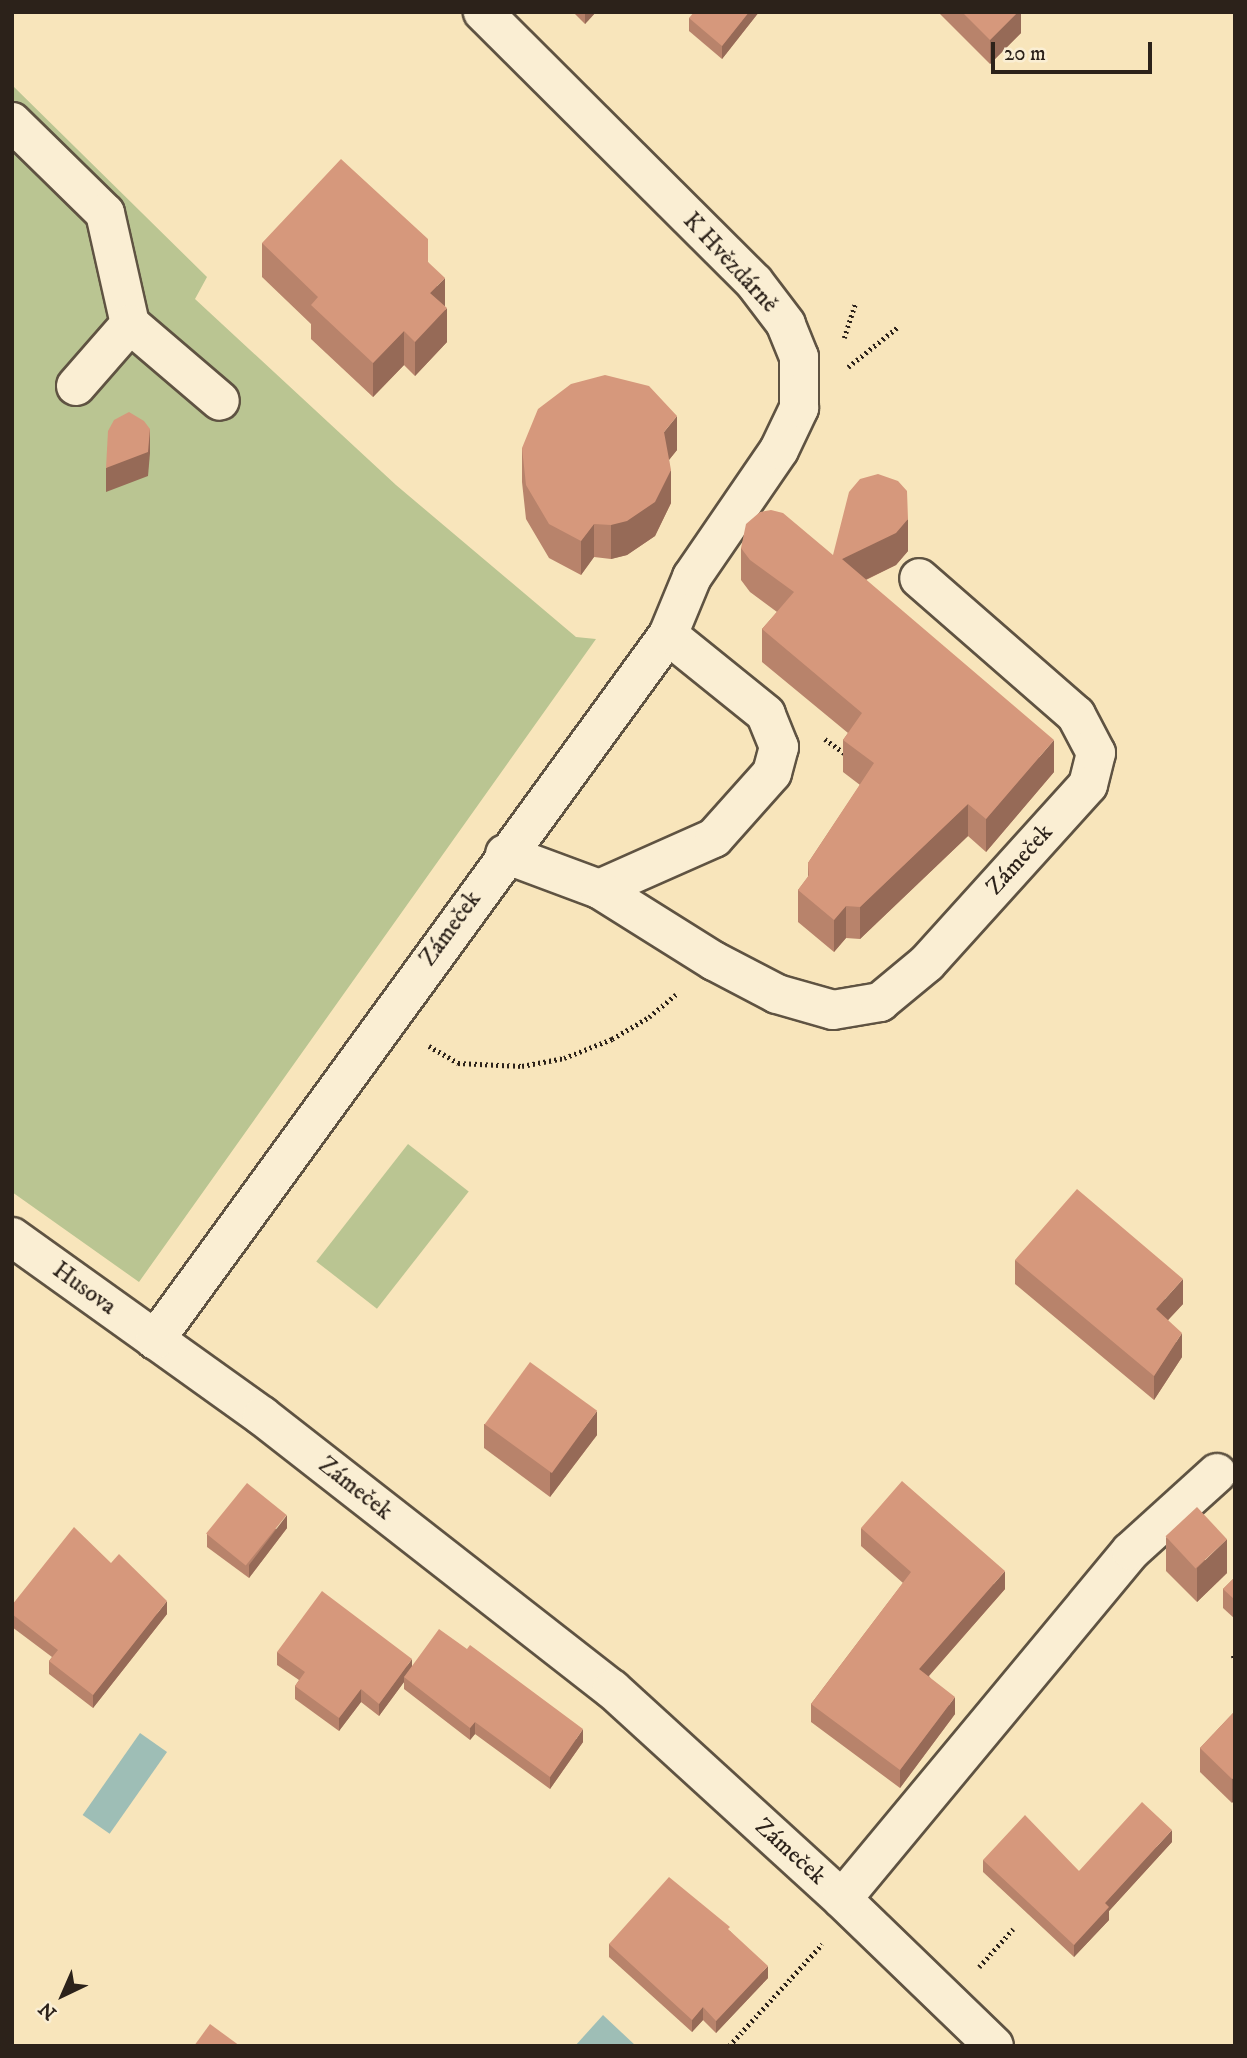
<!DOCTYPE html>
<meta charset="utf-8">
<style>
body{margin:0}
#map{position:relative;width:1247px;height:2058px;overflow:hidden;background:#f8e5bb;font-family:"IM FELL DW Pica",serif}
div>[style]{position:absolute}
.green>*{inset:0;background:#bac592;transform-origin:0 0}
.water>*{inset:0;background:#9ebeb6;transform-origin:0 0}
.path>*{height:4.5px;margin-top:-2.25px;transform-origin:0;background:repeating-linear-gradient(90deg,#2c221a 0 2px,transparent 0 5.5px)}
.roads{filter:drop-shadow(2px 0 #5f5342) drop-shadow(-2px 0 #5f5342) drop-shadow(0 2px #5f5342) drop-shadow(0 -2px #5f5342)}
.minor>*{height:38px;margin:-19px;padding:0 19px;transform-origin:19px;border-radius:19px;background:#faeed3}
.wall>*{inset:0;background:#b8836b}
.shaded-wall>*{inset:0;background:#966a57}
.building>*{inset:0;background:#d6987c;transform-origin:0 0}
span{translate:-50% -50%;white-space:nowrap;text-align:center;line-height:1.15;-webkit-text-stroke:5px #faeed3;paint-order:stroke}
.street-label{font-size:24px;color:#2c221a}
.frame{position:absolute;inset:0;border:14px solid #2c221a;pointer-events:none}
.north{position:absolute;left:28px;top:1960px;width:70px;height:70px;-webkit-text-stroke:5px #faeed3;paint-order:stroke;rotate:224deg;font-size:19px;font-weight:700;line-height:28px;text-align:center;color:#2c221a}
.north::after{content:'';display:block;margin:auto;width:24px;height:32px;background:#2c221a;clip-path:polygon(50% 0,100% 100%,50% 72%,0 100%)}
.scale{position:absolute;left:991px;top:42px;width:161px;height:32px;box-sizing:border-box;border:4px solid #2c221a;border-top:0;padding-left:9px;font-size:21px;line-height:24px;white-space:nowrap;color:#2c221a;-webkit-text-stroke:5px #faeed3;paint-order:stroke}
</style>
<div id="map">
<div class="green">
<i style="clip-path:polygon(12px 85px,207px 277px,195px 299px,396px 485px,576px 637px,596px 639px,139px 1282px,12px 1192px)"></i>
<i style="left:408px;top:1144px;width:77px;height:149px;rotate:38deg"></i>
</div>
<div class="water">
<i style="left:140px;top:1733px;width:33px;height:100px;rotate:35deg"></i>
<i style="clip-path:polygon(603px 2015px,636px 2046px,575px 2046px)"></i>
</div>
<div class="path">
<i style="left:844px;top:338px;width:38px;rotate:-72deg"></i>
<i style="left:848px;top:367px;width:65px;rotate:-38.8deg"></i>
<i style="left:825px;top:739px;width:26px;rotate:36deg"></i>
<i style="left:429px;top:1046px;width:34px;rotate:30deg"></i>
<i style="left:458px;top:1063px;width:64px;rotate:2.7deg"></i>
<i style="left:522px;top:1066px;width:43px;rotate:-10.8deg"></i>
<i style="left:564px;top:1058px;width:52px;rotate:-21.6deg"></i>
<i style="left:612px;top:1039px;width:43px;rotate:-30.7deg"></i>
<i style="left:649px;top:1017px;width:35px;rotate:-40deg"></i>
<i style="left:1233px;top:1655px;width:4px;rotate:56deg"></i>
<i style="left:979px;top:1967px;width:51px;rotate:-48.2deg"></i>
<i style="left:729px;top:2046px;width:138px;rotate:-47.6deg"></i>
</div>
<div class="roads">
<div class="minor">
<i style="left:12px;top:122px;width:130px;rotate:44.4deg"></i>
<i style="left:105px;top:213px;width:114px;rotate:77.3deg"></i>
<i style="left:130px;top:324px;width:118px;rotate:40.5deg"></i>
<i style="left:76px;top:386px;width:82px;rotate:-48.9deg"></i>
<i style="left:505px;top:854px;width:100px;rotate:20.4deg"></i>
<i style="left:599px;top:889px;width:126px;rotate:-23.9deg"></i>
<i style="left:714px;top:838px;width:87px;rotate:-48.3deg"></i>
<i style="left:772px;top:773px;width:27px;rotate:-75deg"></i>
<i style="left:779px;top:747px;width:35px;rotate:-112deg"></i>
<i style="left:766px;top:714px;width:126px;rotate:-141.1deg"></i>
<i style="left:599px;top:889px;width:136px;rotate:32.1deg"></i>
<i style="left:714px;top:961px;width:71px;rotate:27.6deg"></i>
<i style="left:777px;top:994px;width:58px;rotate:15.9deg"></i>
<i style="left:833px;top:1010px;width:48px;rotate:-9.7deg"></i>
<i style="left:880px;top:1002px;width:61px;rotate:-39.7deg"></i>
<i style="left:927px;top:963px;width:240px;rotate:-47.9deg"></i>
<i style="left:1088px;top:785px;width:33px;rotate:-76deg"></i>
<i style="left:1096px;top:753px;width:43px;rotate:-117.8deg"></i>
<i style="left:1076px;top:715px;width:208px;rotate:-138.9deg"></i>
<i style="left:12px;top:1237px;width:307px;rotate:35.6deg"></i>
<i style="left:262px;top:1416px;width:444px;rotate:38deg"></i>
<i style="left:612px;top:1689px;width:311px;rotate:42.4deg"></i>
<i style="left:842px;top:1899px;width:211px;rotate:44deg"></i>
<i style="left:155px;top:1340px;width:872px;rotate:-53.96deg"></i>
<i style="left:668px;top:635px;width:63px;rotate:-67.5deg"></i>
<i style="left:692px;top:577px;width:154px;rotate:-55.6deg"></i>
<i style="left:779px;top:450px;width:47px;rotate:-64.5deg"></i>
<i style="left:799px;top:408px;width:51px;rotate:-90deg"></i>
<i style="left:799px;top:357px;width:35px;rotate:-112deg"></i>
<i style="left:786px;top:324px;width:53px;rotate:-127.3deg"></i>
<i style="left:754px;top:282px;width:383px;rotate:-135.1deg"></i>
<i style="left:842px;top:1899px;width:452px;rotate:-50.3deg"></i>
<i style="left:1131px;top:1551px;width:116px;rotate:-42.2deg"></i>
</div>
</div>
<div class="wall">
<i style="clip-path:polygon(573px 12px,596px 12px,585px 24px)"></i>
<i style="clip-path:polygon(759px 12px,722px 59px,689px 31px,689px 18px)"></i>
<i style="clip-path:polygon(938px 12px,1021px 12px,1021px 33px,990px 64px)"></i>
<i style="clip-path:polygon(262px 243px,428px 262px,445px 307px,447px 342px,415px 376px,404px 365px,373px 397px,311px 339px,311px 324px,262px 277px)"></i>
<i style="clip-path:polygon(522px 448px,677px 450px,669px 460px,671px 503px,655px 536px,627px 555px,611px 559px,594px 557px,581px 575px,549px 558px,526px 519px,522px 482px)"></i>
<i style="clip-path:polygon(741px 548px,833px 555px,908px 551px,896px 565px,866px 580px,1054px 772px,986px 852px,968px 836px,860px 939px,846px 938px,834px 952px,798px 922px,798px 890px,808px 877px,808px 863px,860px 785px,843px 772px,843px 740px,848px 733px,762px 662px,762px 629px,777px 612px,750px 592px,741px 580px)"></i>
<i style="clip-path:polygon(1015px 1260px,1183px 1304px,1168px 1320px,1182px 1357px,1154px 1400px,1015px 1284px)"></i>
<i style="clip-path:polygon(484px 1424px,597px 1435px,550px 1497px,484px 1448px)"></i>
<i style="clip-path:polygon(287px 1528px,249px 1578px,207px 1547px,207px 1534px)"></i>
<i style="clip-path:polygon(861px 1528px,1005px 1589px,929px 1676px,955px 1714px,900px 1788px,811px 1722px,811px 1704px,903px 1583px,861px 1546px)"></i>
<i style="clip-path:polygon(1166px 1537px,1227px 1573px,1197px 1602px,1166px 1571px)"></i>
<i style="clip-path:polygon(1235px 1577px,1235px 1619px,1223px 1608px,1223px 1589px)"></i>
<i style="clip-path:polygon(12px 1605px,167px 1614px,93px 1708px,49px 1674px,49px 1661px,52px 1657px,12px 1627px)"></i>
<i style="clip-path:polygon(277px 1652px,412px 1666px,583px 1742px,550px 1789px,475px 1734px,470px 1740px,404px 1689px,404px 1682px,379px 1716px,361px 1702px,339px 1731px,295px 1699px,295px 1686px,299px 1680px,277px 1665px)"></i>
<i style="clip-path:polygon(1234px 1712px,1232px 1803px,1200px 1772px,1200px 1748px)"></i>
<i style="clip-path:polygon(1172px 1842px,1109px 1911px,1109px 1920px,1074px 1957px,983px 1872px,983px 1860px,1079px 1871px)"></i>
<i style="clip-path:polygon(730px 1931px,768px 1978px,716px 2033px,703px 2020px,692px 2032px,609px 1957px,609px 1944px)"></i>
</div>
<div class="shaded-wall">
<i style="clip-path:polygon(585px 12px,596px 12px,585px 24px)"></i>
<i style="clip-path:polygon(749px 12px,759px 12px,722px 59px,722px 46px)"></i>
<i style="clip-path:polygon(1018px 12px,1021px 12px,1021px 33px,990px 64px,990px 40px)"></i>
<i style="clip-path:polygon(445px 278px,445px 310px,447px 308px,447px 342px,415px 376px,415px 342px,430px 293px)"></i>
<i style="clip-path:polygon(404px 331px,404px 365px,373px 397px,373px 363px)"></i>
<i style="clip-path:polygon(677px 416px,677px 450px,664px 466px,664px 432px)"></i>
<i style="clip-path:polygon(150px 429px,150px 453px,148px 476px,106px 492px,106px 468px)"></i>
<i style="clip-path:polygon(671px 470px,671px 503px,655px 536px,627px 555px,611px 559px,611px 525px)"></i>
<i style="clip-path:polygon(908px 519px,908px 551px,896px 565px,842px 591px,842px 559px)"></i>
<i style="clip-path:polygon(594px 524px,594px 557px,581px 575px,581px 541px)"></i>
<i style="clip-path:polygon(1054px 740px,1054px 772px,986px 852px,986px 819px)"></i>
<i style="clip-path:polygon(968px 804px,968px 836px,860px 939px,860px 907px)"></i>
<i style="clip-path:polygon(846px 906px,846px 938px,834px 952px,834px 920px)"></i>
<i style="clip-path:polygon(1183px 1279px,1183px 1304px,1156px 1333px,1156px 1309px)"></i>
<i style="clip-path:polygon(1182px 1333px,1182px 1357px,1154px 1400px,1154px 1376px)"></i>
<i style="clip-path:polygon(597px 1411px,597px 1435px,550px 1497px,550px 1473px)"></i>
<i style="clip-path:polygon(287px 1515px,287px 1528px,249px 1578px,249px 1565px)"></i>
<i style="clip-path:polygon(1227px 1539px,1227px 1573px,1197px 1602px,1197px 1568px)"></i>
<i style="clip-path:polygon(1005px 1571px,1005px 1589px,919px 1687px,919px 1669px)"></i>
<i style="clip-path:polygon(167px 1601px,167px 1614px,93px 1708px,93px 1695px)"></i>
<i style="clip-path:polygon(412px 1659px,412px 1672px,404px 1677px,404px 1682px,379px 1716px,379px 1704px)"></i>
<i style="clip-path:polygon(361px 1689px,361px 1702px,339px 1731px,339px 1718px)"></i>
<i style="clip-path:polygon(955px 1697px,955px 1714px,900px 1788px,900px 1770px)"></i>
<i style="clip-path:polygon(475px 1722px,475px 1734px,470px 1740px,470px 1728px)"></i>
<i style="clip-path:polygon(583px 1729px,583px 1742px,550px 1789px,550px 1777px)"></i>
<i style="clip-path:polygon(1235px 1776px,1235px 1800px,1232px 1803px,1232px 1779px)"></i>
<i style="clip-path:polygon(1172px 1830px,1172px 1842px,1109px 1911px,1109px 1920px,1074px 1957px,1074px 1945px,1105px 1903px)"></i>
<i style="clip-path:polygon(768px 1966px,768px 1978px,716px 2033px,716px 2021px)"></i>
<i style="clip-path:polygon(703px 2007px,703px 2020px,692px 2032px,692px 2020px)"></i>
</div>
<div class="building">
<i style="clip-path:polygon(694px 12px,749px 12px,722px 46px,689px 18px)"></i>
<i style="clip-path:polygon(962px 12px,1018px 12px,990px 40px)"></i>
<i style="clip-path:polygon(341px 159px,428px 239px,428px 262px,445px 278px,430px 293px,447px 308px,415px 342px,404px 331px,373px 363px,311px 305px,318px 297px,262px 243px)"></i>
<i style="clip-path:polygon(605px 375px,649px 386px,677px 416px,664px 432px,671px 470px,655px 502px,627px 521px,611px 525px,594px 524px,581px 541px,549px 524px,526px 485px,522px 448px,538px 409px,571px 384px)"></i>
<i style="clip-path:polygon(129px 412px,144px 421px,150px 429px,148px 452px,106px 468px,108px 431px,114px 420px)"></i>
<i style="clip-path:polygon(878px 474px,898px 481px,907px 491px,908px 519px,896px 533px,842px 559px,1054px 740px,986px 819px,968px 804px,860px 907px,846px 906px,834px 920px,798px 890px,809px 875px,808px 863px,874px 763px,843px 740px,862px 713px,762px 629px,794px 592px,750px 560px,741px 548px,746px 524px,760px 512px,771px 510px,783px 513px,833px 555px,849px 492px,860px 479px)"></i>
<i style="clip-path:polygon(1077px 1189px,1183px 1279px,1156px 1309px,1182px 1333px,1154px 1376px,1015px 1260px)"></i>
<i style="left:530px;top:1362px;width:83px;height:77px;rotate:36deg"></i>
<i style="clip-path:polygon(902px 1481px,1005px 1571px,919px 1669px,955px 1697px,900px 1770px,811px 1704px,911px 1572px,861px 1528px)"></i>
<i style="left:247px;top:1483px;width:51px;height:65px;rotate:39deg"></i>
<i style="left:1197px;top:1507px;width:44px;height:43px;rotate:47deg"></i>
<i style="clip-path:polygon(74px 1527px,111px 1563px,119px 1554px,167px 1601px,93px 1695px,49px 1661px,58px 1650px,12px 1614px,12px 1605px)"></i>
<i style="clip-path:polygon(1235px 1577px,1235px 1600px,1223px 1589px)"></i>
<i style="clip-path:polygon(322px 1591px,412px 1659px,379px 1704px,361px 1689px,339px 1718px,295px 1686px,305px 1672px,277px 1652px)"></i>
<i style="clip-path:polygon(439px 1629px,467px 1649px,470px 1645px,583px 1729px,550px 1777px,475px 1722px,470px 1728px,404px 1677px)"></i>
<i style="clip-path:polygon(1234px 1712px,1235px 1713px,1235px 1776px,1232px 1779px,1200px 1748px)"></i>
<i style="clip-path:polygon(1142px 1802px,1172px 1830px,1105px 1903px,1109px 1907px,1074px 1945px,983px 1860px,1025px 1815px,1079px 1871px)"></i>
<i style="clip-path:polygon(669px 1877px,730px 1927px,728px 1929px,768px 1966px,716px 2021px,703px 2007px,692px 2020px,609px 1944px)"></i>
<i style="clip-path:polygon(210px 2024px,240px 2046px,194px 2046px)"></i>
</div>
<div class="street-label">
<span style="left:730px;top:263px;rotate:47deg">K Hvězdárně</span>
<span style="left:1020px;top:860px;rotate:-48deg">Zámeček</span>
<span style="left:451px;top:929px;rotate:-54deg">Zámeček</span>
<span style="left:84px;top:1289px;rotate:36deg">Husova</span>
<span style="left:355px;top:1489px;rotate:38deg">Zámeček</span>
<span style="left:790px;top:1852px;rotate:42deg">Zámeček</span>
</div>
<div class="frame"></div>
<div class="north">N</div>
<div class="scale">20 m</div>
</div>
